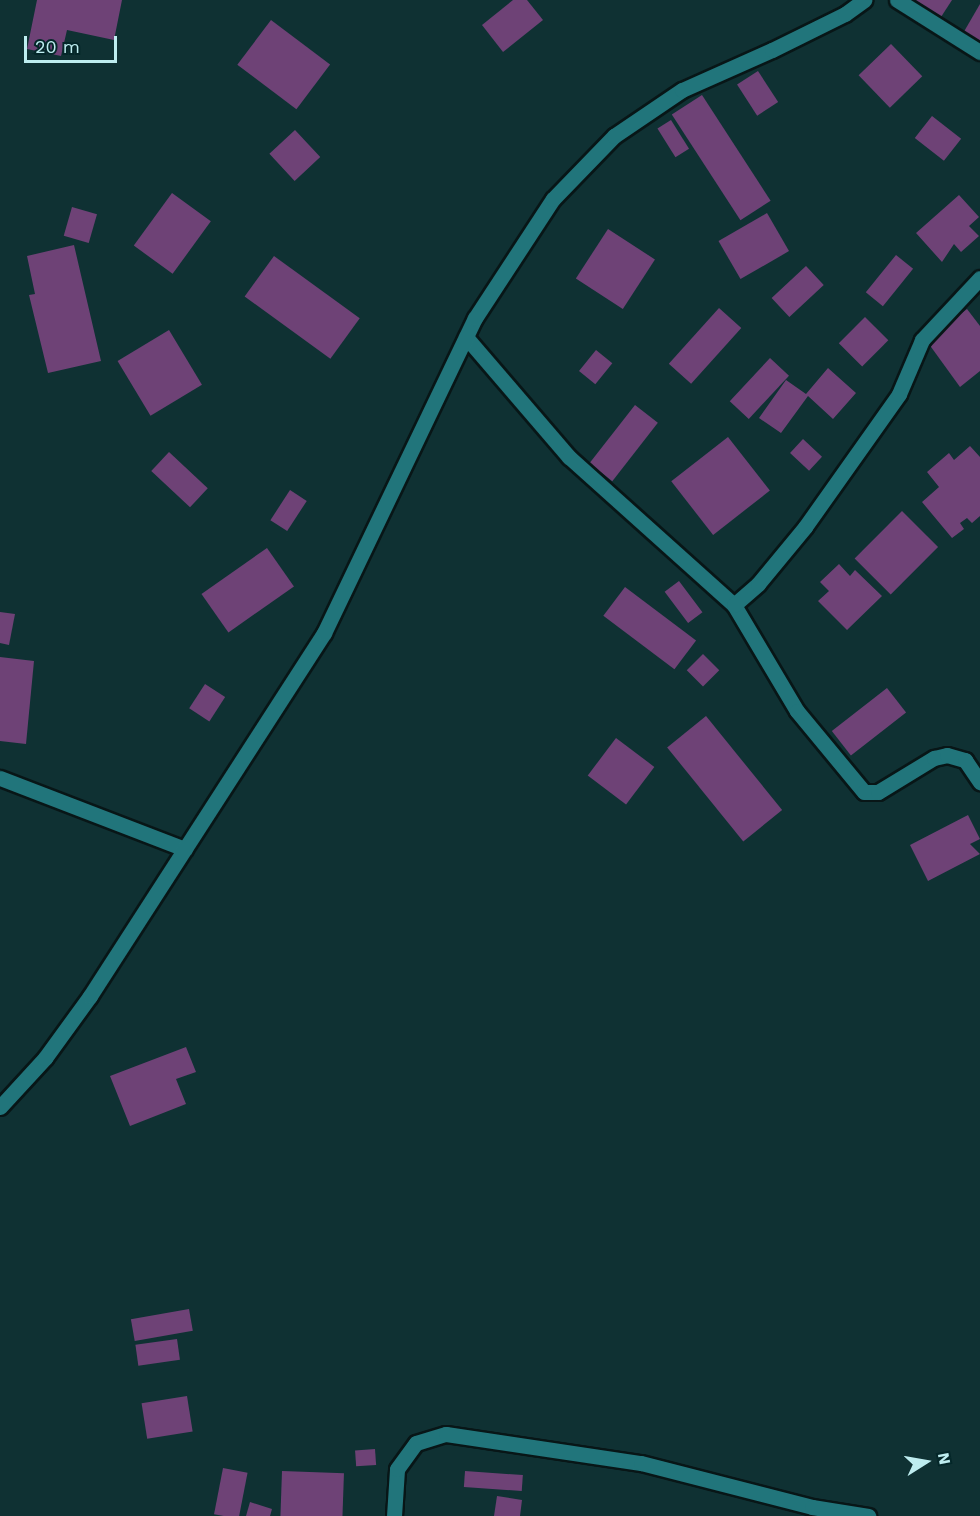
<!DOCTYPE html>
<style>
body{margin:0}
#map{position:relative;width:980px;height:1516px;overflow:hidden;background:#0f3133;font-family:"Work Sans",sans-serif}
div>[style]{position:absolute}
.building>*{inset:0;background:#6e4276;transform-origin:0 0}
.roads{filter:drop-shadow(2px 0 #081617) drop-shadow(-2px 0 #081617) drop-shadow(0 2px #081617) drop-shadow(0 -2px #081617)}
.minor>*{height:15px;margin:-7.5px;padding:0 7.5px;transform-origin:7.5px;border-radius:7.5px;background:#21757b}
span{translate:-50% -50%;white-space:nowrap;text-align:center;line-height:1.15;-webkit-text-stroke:4.5px #042729;paint-order:stroke}
.north{position:absolute;left:896px;top:1432px;width:60px;height:60px;-webkit-text-stroke:4px #042729;paint-order:stroke;rotate:79deg;font-size:16px;font-weight:700;line-height:24px;text-align:center;color:#beedf0}
.north::after{content:'';display:block;margin:auto;width:21px;height:27px;background:#beedf0;clip-path:polygon(50% 0,100% 100%,50% 72%,0 100%)}
.scale{position:absolute;left:24px;top:36px;width:93px;height:27px;box-sizing:border-box;border:3px solid #beedf0;border-top:0;padding-left:8px;font-size:18px;line-height:21px;white-space:nowrap;color:#beedf0;-webkit-text-stroke:4px #042729;paint-order:stroke}
</style>
<div id="map">
<div class="building">
<i style="clip-path:polygon(37px 0,122px 0,114px 40px,67px 30px,61px 56px,27px 49px)"></i>
<i style="clip-path:polygon(513px 0,527px 0,543px 20px,503px 52px,482px 25px)"></i>
<i style="clip-path:polygon(915px 0,952px 0,941px 17px)"></i>
<i style="clip-path:polygon(980px 4px,980px 46px,962px 35px)"></i>
<i style="left:271px;top:20px;width:74px;height:56px;rotate:37deg"></i>
<i style="left:891px;top:44px;width:45px;height:45px;rotate:46deg"></i>
<i style="left:758px;top:71px;width:37px;height:25px;rotate:57deg"></i>
<i style="left:702px;top:95px;width:126px;height:36px;rotate:57deg"></i>
<i style="left:932px;top:116px;width:37px;height:28px;rotate:38deg"></i>
<i style="left:671px;top:120px;width:34px;height:16px;rotate:58deg"></i>
<i style="left:295px;top:130px;width:37px;height:35px;rotate:47deg"></i>
<i style="left:172px;top:193px;width:48px;height:65px;rotate:36deg"></i>
<i style="clip-path:polygon(959px 195px,979px 217px,969px 226px,979px 236px,961px 252px,954px 244px,942px 262px,916px 233px)"></i>
<i style="left:72px;top:207px;width:26px;height:30px;rotate:16deg"></i>
<i style="left:767px;top:213px;width:44px;height:56px;rotate:60deg"></i>
<i style="left:608px;top:229px;width:56px;height:59px;rotate:33deg"></i>
<i style="clip-path:polygon(74px 245px,101px 361px,48px 373px,29px 295px,35px 294px,27px 256px)"></i>
<i style="left:896px;top:255px;width:22px;height:48px;rotate:39deg"></i>
<i style="left:274px;top:256px;width:106px;height:50px;rotate:36deg"></i>
<i style="left:806px;top:266px;width:26px;height:47px;rotate:47deg"></i>
<i style="left:719px;top:308px;width:30px;height:75px;rotate:42deg"></i>
<i style="clip-path:polygon(967px 309px,980px 326px,980px 371px,960px 387px,926px 340px)"></i>
<i style="left:865px;top:317px;width:33px;height:37px;rotate:45deg"></i>
<i style="left:169px;top:330px;width:64px;height:60px;rotate:59deg"></i>
<i style="left:596px;top:350px;width:21px;height:27px;rotate:39deg"></i>
<i style="left:770px;top:358px;width:26px;height:59px;rotate:43deg"></i>
<i style="clip-path:polygon(828px 368px,856px 393px,833px 419px,808px 396px,781px 433px,759px 418px,786px 380px,806px 394px)"></i>
<i style="left:635px;top:405px;width:29px;height:74px;rotate:38deg"></i>
<i style="left:728px;top:437px;width:68px;height:72px;rotate:52deg"></i>
<i style="left:803px;top:439px;width:26px;height:19px;rotate:43deg"></i>
<i style="clip-path:polygon(970px 446px,980px 457px,980px 516px,972px 523px,967px 518px,960px 523px,964px 529px,952px 538px,922px 502px,939px 487px,927px 472px,949px 453px,954px 460px)"></i>
<i style="left:169px;top:452px;width:53px;height:26px;rotate:43deg"></i>
<i style="left:290px;top:490px;width:20px;height:36px;rotate:33deg"></i>
<i style="left:902px;top:511px;width:51px;height:67px;rotate:45deg"></i>
<i style="left:267px;top:548px;width:47px;height:80px;rotate:55deg"></i>
<i style="clip-path:polygon(839px 564px,850px 576px,855px 570px,882px 596px,847px 630px,818px 601px,829px 591px,820px 582px)"></i>
<i style="left:679px;top:581px;width:39px;height:18px;rotate:53deg"></i>
<i style="left:625px;top:587px;width:89px;height:36px;rotate:37deg"></i>
<i style="clip-path:polygon(0 612px,15px 614px,9px 645px,0 643px)"></i>
<i style="left:703px;top:654px;width:23px;height:23px;rotate:45deg"></i>
<i style="clip-path:polygon(0 657px,34px 661px,26px 744px,0 741px)"></i>
<i style="left:205px;top:684px;width:24px;height:29px;rotate:33deg"></i>
<i style="left:887px;top:688px;width:31px;height:70px;rotate:52deg"></i>
<i style="left:706px;top:716px;width:121px;height:50px;rotate:51deg"></i>
<i style="left:616px;top:738px;width:48px;height:47px;rotate:37deg"></i>
<i style="clip-path:polygon(968px 815px,980px 839px,970px 844px,980px 854px,928px 881px,910px 845px)"></i>
<i style="clip-path:polygon(186px 1047px,196px 1072px,176px 1079px,186px 1104px,130px 1126px,110px 1076px)"></i>
<i style="left:189px;top:1309px;width:22px;height:59px;rotate:80deg"></i>
<i style="left:177px;top:1339px;width:21px;height:42px;rotate:82deg"></i>
<i style="left:187px;top:1396px;width:36px;height:46px;rotate:81deg"></i>
<i style="left:375px;top:1449px;width:16px;height:20px;rotate:86deg"></i>
<i style="left:223px;top:1468px;width:25px;height:47px;rotate:11deg"></i>
<i style="left:282px;top:1471px;width:62px;height:45px;rotate:2deg"></i>
<i style="left:465px;top:1471px;width:58px;height:16px;rotate:4deg"></i>
<i style="clip-path:polygon(497px 1496px,522px 1500px,520px 1516px,494px 1516px)"></i>
<i style="clip-path:polygon(250px 1502px,272px 1509px,270px 1516px,246px 1516px)"></i>
</div>
<div class="roads">
<div class="minor">
<i style="left:897px;top:0;width:98px;rotate:32.1deg"></i>
<i style="left:466px;top:337px;width:158px;rotate:49.4deg"></i>
<i style="left:569px;top:457px;width:222px;rotate:41.9deg"></i>
<i style="left:734px;top:605px;width:123px;rotate:59.3deg"></i>
<i style="left:797px;top:711px;width:105px;rotate:50.4deg"></i>
<i style="left:864px;top:792px;width:14px"></i>
<i style="left:878px;top:792px;width:66px;rotate:-31.3deg"></i>
<i style="left:934px;top:758px;width:13px;rotate:-13deg"></i>
<i style="left:947px;top:755px;width:19px;rotate:16deg"></i>
<i style="left:965px;top:760px;width:27px;rotate:56deg"></i>
<i style="left:734px;top:605px;width:32px;rotate:-41deg"></i>
<i style="left:758px;top:584px;width:74px;rotate:-50.5deg"></i>
<i style="left:805px;top:527px;width:163px;rotate:-54.7deg"></i>
<i style="left:899px;top:394px;width:59px;rotate:-66.9deg"></i>
<i style="left:922px;top:340px;width:85px;rotate:-46.9deg"></i>
<i style="left:0;top:778px;width:198px;rotate:21deg"></i>
<i style="left:0;top:1107px;width:67px;rotate:-47.4deg"></i>
<i style="left:45px;top:1058px;width:77px;rotate:-54deg"></i>
<i style="left:90px;top:996px;width:432px;rotate:-57.2deg"></i>
<i style="left:324px;top:633px;width:349px;rotate:-64.4deg"></i>
<i style="left:475px;top:318px;width:142px;rotate:-56.8deg"></i>
<i style="left:553px;top:199px;width:88px;rotate:-45.9deg"></i>
<i style="left:614px;top:136px;width:82px;rotate:-34.1deg"></i>
<i style="left:682px;top:90px;width:98px;rotate:-24deg"></i>
<i style="left:772px;top:50px;width:81px;rotate:-26.3deg"></i>
<i style="left:845px;top:14px;width:24px;rotate:-36deg"></i>
<i style="left:394px;top:1516px;width:47px;rotate:-86.3deg"></i>
<i style="left:397px;top:1469px;width:32px;rotate:-54deg"></i>
<i style="left:416px;top:1443px;width:31px;rotate:-17deg"></i>
<i style="left:446px;top:1434px;width:197px;rotate:8.5deg"></i>
<i style="left:641px;top:1463px;width:177px;rotate:14.4deg"></i>
<i style="left:812px;top:1507px;width:57px;rotate:9.1deg"></i>
</div>
</div>
<div class="north">N</div>
<div class="scale">20 m</div>
</div>
